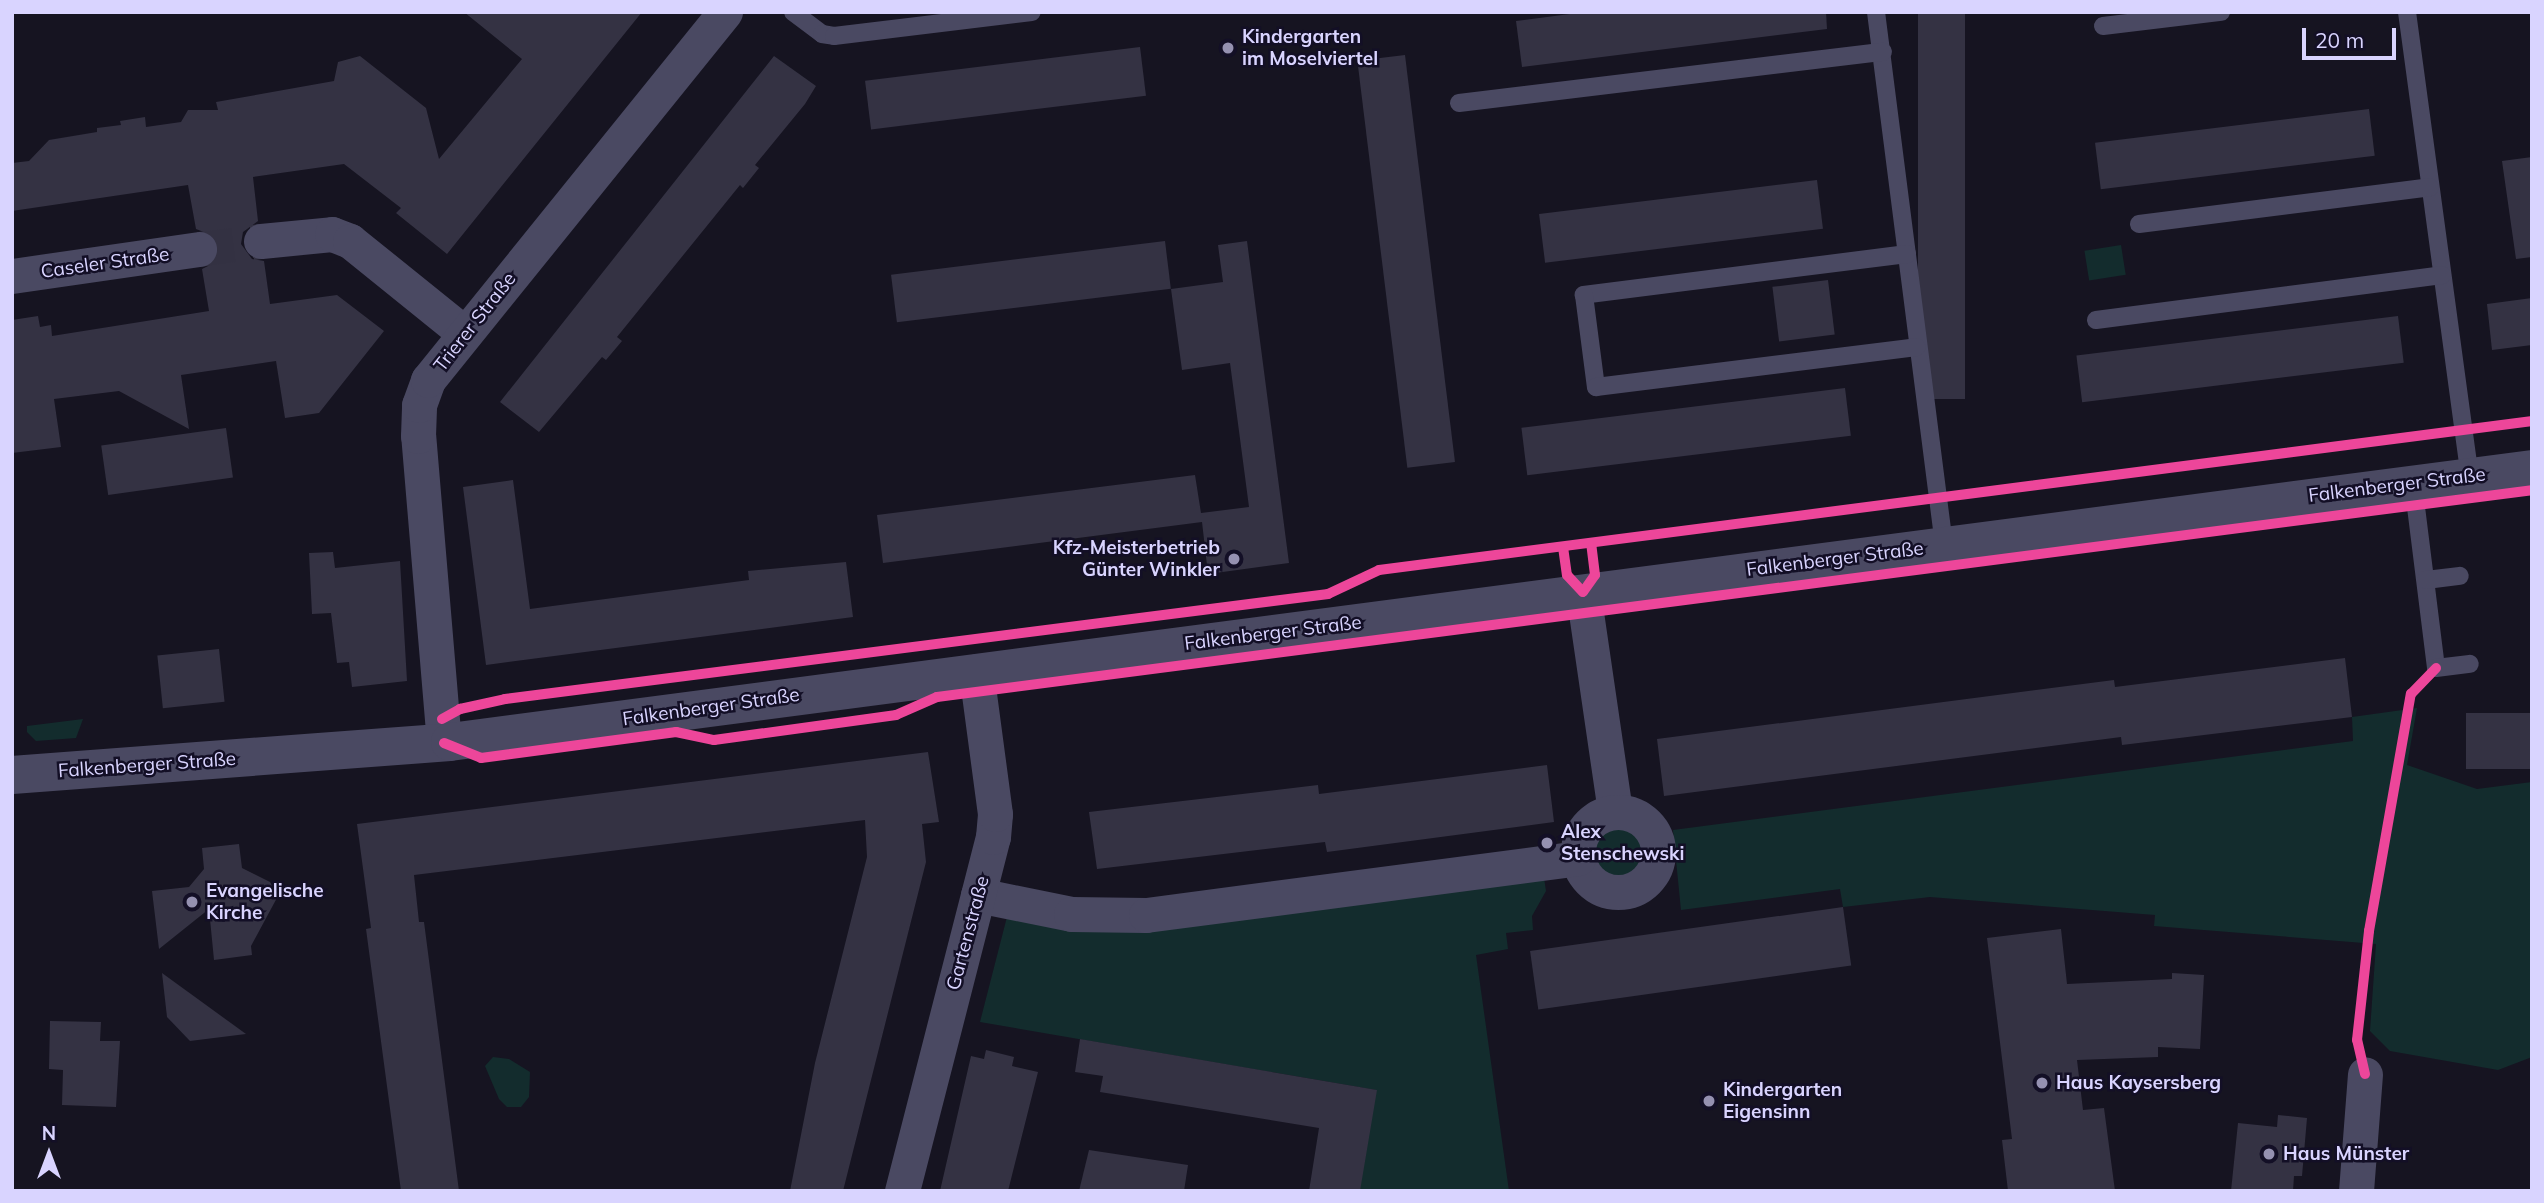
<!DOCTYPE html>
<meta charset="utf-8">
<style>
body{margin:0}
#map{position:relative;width:2544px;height:1203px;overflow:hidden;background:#161421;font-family:Mulish,sans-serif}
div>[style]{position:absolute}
.green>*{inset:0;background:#132c2d;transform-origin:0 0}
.round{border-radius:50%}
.building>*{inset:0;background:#343243;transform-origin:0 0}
.minor-tunnel>*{height:35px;margin-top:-17.5px;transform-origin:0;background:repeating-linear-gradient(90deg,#333142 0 35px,transparent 0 53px)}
.service>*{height:18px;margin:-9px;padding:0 9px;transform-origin:9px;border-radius:9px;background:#4a4962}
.minor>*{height:35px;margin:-17.5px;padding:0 17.5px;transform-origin:17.5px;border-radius:17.5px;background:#4a4962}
.minor>.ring{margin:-17.5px;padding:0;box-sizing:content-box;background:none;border:35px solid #4a4962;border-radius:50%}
.tertiary>*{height:38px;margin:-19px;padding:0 19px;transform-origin:19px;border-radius:19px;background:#4a4962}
.cycleway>*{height:10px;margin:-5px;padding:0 5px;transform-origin:5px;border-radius:5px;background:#ed469a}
.dots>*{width:19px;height:19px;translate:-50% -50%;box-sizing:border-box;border:4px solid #130f26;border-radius:50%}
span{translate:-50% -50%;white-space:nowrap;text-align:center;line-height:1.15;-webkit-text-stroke:5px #130f26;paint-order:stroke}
.poi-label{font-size:19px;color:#d9d4ff;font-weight:700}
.left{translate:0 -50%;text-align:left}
.right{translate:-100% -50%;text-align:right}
.street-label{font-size:19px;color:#d9d4ff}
.frame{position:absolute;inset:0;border:14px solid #d9d4ff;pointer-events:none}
.north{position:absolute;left:14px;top:1119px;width:70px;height:70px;-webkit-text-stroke:5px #130f26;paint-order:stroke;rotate:0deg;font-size:19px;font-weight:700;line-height:28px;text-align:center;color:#d9d4ff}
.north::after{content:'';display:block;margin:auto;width:24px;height:32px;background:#d9d4ff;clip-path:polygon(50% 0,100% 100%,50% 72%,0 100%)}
.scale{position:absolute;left:2302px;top:28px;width:94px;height:32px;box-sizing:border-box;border:4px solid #d9d4ff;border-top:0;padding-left:9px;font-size:21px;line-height:24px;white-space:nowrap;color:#d9d4ff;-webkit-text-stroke:5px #130f26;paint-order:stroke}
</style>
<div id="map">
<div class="green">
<i style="left:2121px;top:245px;width:30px;height:37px;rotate:81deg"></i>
<i style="clip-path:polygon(2417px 708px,2407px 765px,2477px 789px,2532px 782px,2532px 1057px,2498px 1070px,2390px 1051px,2370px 1031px,2376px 944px,2154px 926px,2155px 915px,1930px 897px,1843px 907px,1840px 889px,1681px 910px,1673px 830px,2353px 741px,2352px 717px)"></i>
<i style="clip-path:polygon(83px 719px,76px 738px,36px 741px,27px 732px,27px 726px)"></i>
<i class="round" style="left:1591px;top:824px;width:56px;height:56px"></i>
<i style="clip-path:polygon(1543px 871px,1546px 891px,1532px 916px,1533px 930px,1506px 933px,1508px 949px,1476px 955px,1509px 1191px,1359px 1191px,1376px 1090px,980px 1022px,1008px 913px)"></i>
<i style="clip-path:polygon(493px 1057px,509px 1059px,530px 1072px,529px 1097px,521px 1107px,507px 1107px,499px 1099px,485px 1066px)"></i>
</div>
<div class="building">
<i style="clip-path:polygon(464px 12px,642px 12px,447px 254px,396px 213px,401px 208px,344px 164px,253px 177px,258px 221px,243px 232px,241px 244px,252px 259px,264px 261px,270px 304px,337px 295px,384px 331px,319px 413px,285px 418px,276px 361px,181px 375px,189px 429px,119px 391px,54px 399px,61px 447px,12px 453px,12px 320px,38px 316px,40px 327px,51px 325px,52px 336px,209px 311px,202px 269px,212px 264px,219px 247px,214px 236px,196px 229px,188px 185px,12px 211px,12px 163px,29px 161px,49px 140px,97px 132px,97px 128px,121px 125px,120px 121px,145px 117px,146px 127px,181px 122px,188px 110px,218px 110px,216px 102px,334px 81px,338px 62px,360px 56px,426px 108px,439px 159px,522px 59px)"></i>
<i style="clip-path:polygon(1585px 12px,1826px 12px,1827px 29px,1522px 67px,1516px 21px)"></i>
<i style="left:1918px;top:12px;width:47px;height:387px"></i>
<i style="left:1140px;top:47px;width:49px;height:277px;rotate:83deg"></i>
<i style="left:1405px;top:55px;width:410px;height:48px;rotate:83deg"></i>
<i style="clip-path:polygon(774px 56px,816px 86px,805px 104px,755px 165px,759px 168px,743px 188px,740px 185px,617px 337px,622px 341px,606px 360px,602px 357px,539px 432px,500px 402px)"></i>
<i style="left:2369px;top:109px;width:47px;height:276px;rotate:83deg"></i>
<i style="clip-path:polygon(2532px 157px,2532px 257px,2516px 259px,2502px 161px)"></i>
<i style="left:1817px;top:180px;width:49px;height:280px;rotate:83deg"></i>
<i style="left:1165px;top:241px;width:48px;height:276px;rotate:83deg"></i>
<i style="clip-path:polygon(1247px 241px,1289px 563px,1208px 574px,1202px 522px,883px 563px,877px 515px,1195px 475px,1201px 513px,1249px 507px,1230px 363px,1182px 370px,1171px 289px,1223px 282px,1218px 245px)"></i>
<i style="left:1828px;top:280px;width:55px;height:56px;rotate:83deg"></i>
<i style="clip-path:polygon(2532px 298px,2532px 345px,2492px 350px,2487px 304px)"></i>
<i style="left:2398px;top:316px;width:47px;height:324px;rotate:83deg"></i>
<i style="left:1845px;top:388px;width:48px;height:326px;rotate:83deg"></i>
<i style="left:226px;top:428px;width:50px;height:126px;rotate:82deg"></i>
<i style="clip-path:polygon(513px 480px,530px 609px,749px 580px,748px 571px,846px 562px,853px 617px,486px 665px,463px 487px)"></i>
<i style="clip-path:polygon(333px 552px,335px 568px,400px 561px,407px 681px,352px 687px,349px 662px,337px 663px,331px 613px,312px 614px,309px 553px)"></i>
<i style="left:219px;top:649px;width:53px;height:62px;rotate:84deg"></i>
<i style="clip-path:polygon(2345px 658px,2352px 717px,2122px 745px,2121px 737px,1664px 796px,1657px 739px,2114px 680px,2115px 687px)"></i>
<i style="left:2532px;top:713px;width:56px;height:66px;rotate:90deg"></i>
<i style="clip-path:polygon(928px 752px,939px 822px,922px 824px,926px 862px,843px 1191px,790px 1191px,815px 1063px,867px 857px,865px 820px,414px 875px,419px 922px,424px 922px,459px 1191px,401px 1191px,366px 929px,371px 928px,357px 824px)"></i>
<i style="clip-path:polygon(1547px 765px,1554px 822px,1327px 852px,1325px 842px,1097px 869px,1089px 812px,1318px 785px,1319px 794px)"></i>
<i style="clip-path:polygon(239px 844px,242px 868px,270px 882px,278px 896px,251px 946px,252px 955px,214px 960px,209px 909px,159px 949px,152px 891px,189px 887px,204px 869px,202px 848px)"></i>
<i style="left:1843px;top:907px;width:59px;height:316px;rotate:82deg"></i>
<i style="clip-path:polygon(2061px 929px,2067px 984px,2172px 979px,2172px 973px,2204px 975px,2200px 1049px,2158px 1047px,2158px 1057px,2077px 1060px,2083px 1110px,2104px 1108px,2115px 1191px,2008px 1191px,2002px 1140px,2012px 1139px,1987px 938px)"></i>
<i style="clip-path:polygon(162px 973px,246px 1034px,190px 1041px,167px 1017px)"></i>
<i style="clip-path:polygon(50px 1021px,101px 1022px,100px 1041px,120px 1041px,116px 1107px,62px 1105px,63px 1070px,49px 1069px)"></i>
<i style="clip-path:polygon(1080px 1039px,1377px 1090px,1360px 1191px,1309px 1191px,1319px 1128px,1100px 1092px,1103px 1076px,1075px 1072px)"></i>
<i style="clip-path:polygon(986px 1050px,1014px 1057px,1012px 1066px,1038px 1072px,1008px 1191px,940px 1191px,971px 1056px,984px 1059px)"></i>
<i style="clip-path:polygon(2278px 1115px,2307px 1118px,2302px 1176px,2294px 1176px,2293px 1191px,2231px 1191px,2238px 1123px,2277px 1127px)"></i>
<i style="clip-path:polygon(1089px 1150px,1188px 1165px,1184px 1191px,1079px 1191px)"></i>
</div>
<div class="minor-tunnel">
<i style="left:199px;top:249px;width:63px;rotate:-7.4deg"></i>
</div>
<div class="service">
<i style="left:793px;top:12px;width:36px;rotate:37deg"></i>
<i style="left:822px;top:34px;width:12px;rotate:9deg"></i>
<i style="left:834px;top:36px;width:199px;rotate:-6.9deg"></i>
<i style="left:1876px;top:12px;width:537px;rotate:82.73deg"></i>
<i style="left:2407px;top:12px;width:468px;rotate:82.3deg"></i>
<i style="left:2103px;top:26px;width:119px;rotate:-6.8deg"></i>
<i style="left:1459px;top:103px;width:427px;rotate:-6.9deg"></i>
<i style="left:2139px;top:224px;width:293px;rotate:-7.2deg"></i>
<i style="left:1907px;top:254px;width:326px;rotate:172.8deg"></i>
<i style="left:1584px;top:295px;width:93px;rotate:82.6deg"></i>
<i style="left:1596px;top:387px;width:323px;rotate:-7.1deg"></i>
<i style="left:2096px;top:320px;width:349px;rotate:-7.4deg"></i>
<i style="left:2413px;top:483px;width:186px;rotate:82.9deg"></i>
<i style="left:2436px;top:668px;width:34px;rotate:-7deg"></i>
<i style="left:2426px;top:580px;width:34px;rotate:-7deg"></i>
</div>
<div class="minor">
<i style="left:261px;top:241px;width:71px;rotate:-5.6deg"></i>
<i style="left:332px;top:234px;width:19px;rotate:21deg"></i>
<i style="left:350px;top:241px;width:146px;rotate:38.9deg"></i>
<i style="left:12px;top:276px;width:189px;rotate:-8.2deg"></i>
<i style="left:1583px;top:592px;width:222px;rotate:81.7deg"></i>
<i style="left:444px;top:743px;width:308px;rotate:-94.8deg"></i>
<i style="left:418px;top:436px;width:31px;rotate:-88deg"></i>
<i style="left:419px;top:405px;width:27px;rotate:-70deg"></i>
<i style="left:428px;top:380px;width:473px;rotate:-51.1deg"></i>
<i class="ring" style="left:1578px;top:812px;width:45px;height:45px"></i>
<i style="left:978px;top:895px;width:95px;rotate:11.5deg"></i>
<i style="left:1071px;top:914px;width:75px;rotate:0.8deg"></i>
<i style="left:1146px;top:915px;width:436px;rotate:-7.5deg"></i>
<i style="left:902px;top:1191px;width:366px;rotate:-75.6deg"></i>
<i style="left:993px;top:837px;width:23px;rotate:-85deg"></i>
<i style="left:995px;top:814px;width:144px;rotate:-97.6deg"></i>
<i style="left:2356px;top:1191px;width:117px;rotate:-85.6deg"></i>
</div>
<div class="tertiary">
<i style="left:12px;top:775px;width:439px;rotate:-4.3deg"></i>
<i style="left:450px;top:742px;width:2100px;rotate:-7.47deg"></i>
</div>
<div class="cycleway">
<i style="left:1563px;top:547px;width:28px;rotate:82deg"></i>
<i style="left:1567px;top:575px;width:23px;rotate:47deg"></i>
<i style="left:1583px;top:592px;width:21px;rotate:-55deg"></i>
<i style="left:1595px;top:575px;width:31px;rotate:-97deg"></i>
<i style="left:442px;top:719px;width:21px;rotate:-29deg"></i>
<i style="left:460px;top:709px;width:46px;rotate:-12.5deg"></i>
<i style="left:505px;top:699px;width:830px;rotate:-7.27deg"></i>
<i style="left:1328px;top:594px;width:56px;rotate:-25.2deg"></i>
<i style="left:1379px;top:570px;width:1163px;rotate:-7.36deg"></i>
<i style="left:444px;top:743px;width:40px;rotate:22deg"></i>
<i style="left:481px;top:758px;width:197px;rotate:-7.6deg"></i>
<i style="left:676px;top:732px;width:39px;rotate:12deg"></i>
<i style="left:714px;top:740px;width:184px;rotate:-7.8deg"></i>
<i style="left:896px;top:715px;width:45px;rotate:-23.7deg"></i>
<i style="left:937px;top:697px;width:1608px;rotate:-7.39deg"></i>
<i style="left:2365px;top:1074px;width:35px;rotate:-103deg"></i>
<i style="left:2357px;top:1040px;width:110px;rotate:-83.7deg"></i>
<i style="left:2369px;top:931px;width:241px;rotate:-80deg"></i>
<i style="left:2411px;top:694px;width:36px;rotate:-46deg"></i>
</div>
<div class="dots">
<i style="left:1228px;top:48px;background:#9591b1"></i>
<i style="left:1234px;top:559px;background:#9591b1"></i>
<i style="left:1547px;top:843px;background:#9591b1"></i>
<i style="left:192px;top:902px;background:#9591b1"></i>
<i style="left:2042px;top:1083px;background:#9591b1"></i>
<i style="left:1709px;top:1101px;background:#9591b1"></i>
<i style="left:2269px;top:1154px;background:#9591b1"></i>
</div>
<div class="poi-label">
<span class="left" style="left:1242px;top:48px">Kindergarten<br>im Moselviertel</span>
<span class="right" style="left:1220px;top:559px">Kfz-Meisterbetrieb<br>Günter Winkler</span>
<span class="left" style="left:1561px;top:843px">Alex<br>Stenschewski</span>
<span class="left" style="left:206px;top:902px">Evangelische<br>Kirche</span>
<span class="left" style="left:2056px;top:1083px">Haus Kaysersberg</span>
<span class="left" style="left:1723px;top:1101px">Kindergarten<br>Eigensinn</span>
<span class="left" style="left:2283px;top:1154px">Haus Münster</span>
</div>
<div class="street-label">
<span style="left:105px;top:263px;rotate:-8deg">Caseler Straße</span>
<span style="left:475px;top:322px;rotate:-52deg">Trierer Straße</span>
<span style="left:2397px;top:485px;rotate:-7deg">Falkenberger Straße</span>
<span style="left:1835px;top:559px;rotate:-7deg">Falkenberger Straße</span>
<span style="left:1273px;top:633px;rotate:-7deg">Falkenberger Straße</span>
<span style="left:711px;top:707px;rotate:-8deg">Falkenberger Straße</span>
<span style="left:147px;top:765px;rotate:-4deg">Falkenberger Straße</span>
<span style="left:968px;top:933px;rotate:-75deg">Gartenstraße</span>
</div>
<div class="frame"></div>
<div class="north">N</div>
<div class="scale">20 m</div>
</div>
